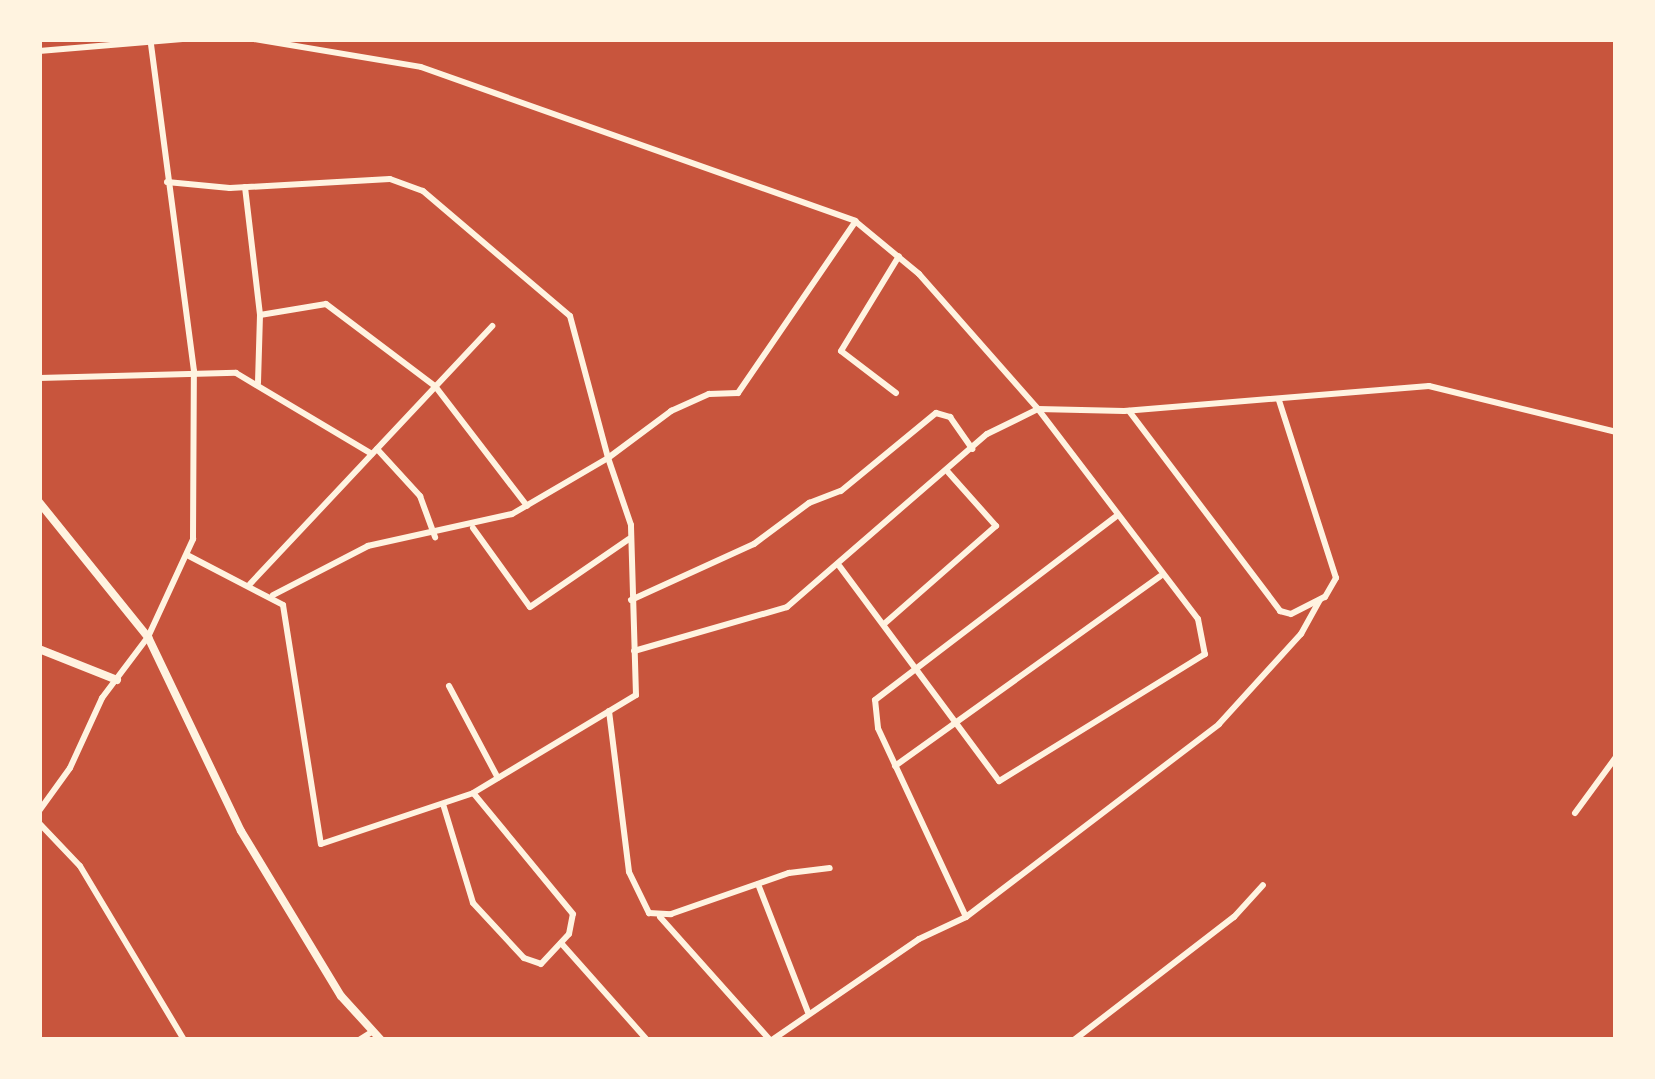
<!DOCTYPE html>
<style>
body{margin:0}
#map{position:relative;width:1655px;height:1079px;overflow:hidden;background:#c8553d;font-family:Raleway,sans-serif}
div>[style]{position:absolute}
.minor>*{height:6px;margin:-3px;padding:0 3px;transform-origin:3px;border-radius:3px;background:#fff3e0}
.tertiary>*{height:8px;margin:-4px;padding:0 4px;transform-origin:4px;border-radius:4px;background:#fff3e0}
span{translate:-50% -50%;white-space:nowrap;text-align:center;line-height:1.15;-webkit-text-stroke:9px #fff3e0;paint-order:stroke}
.frame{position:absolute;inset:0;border:42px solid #fff3e0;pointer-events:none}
</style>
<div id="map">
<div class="minor">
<i style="left:254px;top:39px;width:169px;rotate:9.5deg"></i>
<i style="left:421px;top:67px;width:461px;rotate:19.5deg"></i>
<i style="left:855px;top:221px;width:83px;rotate:39.6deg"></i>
<i style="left:919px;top:274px;width:180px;rotate:48.6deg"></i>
<i style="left:1038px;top:409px;width:86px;rotate:1.3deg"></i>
<i style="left:1124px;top:411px;width:306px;rotate:-4.7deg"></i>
<i style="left:1429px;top:386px;width:193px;rotate:13.8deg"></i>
<i style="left:39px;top:51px;width:144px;rotate:-4.8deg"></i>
<i style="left:167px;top:182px;width:63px;rotate:5.4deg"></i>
<i style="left:230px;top:188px;width:160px;rotate:-3.2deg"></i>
<i style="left:390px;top:179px;width:35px;rotate:20deg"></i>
<i style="left:423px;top:191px;width:193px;rotate:40.4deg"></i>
<i style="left:570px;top:316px;width:147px;rotate:75deg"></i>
<i style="left:608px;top:458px;width:79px;rotate:-36.7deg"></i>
<i style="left:671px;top:411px;width:42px;rotate:-24.1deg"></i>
<i style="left:709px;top:394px;width:29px;rotate:-2deg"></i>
<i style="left:738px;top:393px;width:207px;rotate:-55.6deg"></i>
<i style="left:245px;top:187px;width:129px;rotate:83.3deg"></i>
<i style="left:260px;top:315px;width:68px;rotate:91.7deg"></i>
<i style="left:260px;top:315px;width:67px;rotate:-9.5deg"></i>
<i style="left:326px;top:304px;width:136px;rotate:37deg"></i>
<i style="left:435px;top:386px;width:151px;rotate:52.5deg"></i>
<i style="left:39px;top:378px;width:197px;rotate:-1.5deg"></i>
<i style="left:236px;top:373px;width:158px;rotate:30.8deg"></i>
<i style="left:896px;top:393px;width:69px;rotate:-142.6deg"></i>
<i style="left:841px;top:351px;width:111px;rotate:-58.6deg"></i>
<i style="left:1129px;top:411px;width:251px;rotate:52.9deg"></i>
<i style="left:1280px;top:611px;width:11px;rotate:15deg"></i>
<i style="left:1291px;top:614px;width:38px;rotate:-27deg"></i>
<i style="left:1325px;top:597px;width:22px;rotate:-60deg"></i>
<i style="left:1336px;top:578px;width:187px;rotate:-107.8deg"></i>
<i style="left:377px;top:449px;width:64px;rotate:47.5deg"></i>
<i style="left:420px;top:496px;width:44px;rotate:69.9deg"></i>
<i style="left:473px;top:528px;width:97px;rotate:54.2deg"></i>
<i style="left:530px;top:607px;width:120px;rotate:-34.5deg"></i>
<i style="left:189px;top:556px;width:106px;rotate:27.5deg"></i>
<i style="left:283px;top:605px;width:242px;rotate:81deg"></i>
<i style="left:321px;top:844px;width:160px;rotate:-18.5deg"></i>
<i style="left:473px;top:793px;width:190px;rotate:-31deg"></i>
<i style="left:636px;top:695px;width:170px;rotate:-91.7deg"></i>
<i style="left:631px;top:525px;width:71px;rotate:-108.9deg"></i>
<i style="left:608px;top:458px;width:111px;rotate:149.7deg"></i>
<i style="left:512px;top:514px;width:148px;rotate:167.5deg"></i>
<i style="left:368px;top:546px;width:107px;rotate:152.7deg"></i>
<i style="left:250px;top:584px;width:354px;rotate:-46.8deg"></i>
<i style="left:631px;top:600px;width:135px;rotate:-24.5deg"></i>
<i style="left:754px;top:544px;width:69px;rotate:-36.7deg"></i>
<i style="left:809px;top:503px;width:34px;rotate:-21deg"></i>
<i style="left:841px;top:491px;width:123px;rotate:-39.4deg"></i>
<i style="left:936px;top:413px;width:15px;rotate:16deg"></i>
<i style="left:950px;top:417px;width:39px;rotate:55deg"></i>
<i style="left:884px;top:624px;width:149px;rotate:-41.2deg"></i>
<i style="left:996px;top:526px;width:72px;rotate:-131.6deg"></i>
<i style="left:634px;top:651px;width:159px;rotate:-16deg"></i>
<i style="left:787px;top:607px;width:264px;rotate:-40.9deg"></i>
<i style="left:987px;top:434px;width:57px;rotate:-26.1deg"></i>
<i style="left:1038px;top:409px;width:264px;rotate:52.7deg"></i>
<i style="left:1198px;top:619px;width:36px;rotate:79deg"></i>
<i style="left:1205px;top:654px;width:242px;rotate:148.3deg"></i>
<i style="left:999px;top:781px;width:267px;rotate:-126.6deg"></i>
<i style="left:449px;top:686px;width:104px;rotate:62deg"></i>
<i style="left:609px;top:711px;width:162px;rotate:82.9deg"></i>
<i style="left:629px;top:872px;width:46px;rotate:64deg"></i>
<i style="left:649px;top:913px;width:22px;rotate:3deg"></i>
<i style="left:671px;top:914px;width:125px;rotate:-19.2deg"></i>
<i style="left:789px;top:873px;width:41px;rotate:-7deg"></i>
<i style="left:895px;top:766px;width:326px;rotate:-35.6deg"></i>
<i style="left:443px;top:804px;width:103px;rotate:73.1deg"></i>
<i style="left:473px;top:903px;width:75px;rotate:47.2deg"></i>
<i style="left:524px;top:958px;width:18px;rotate:19deg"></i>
<i style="left:541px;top:964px;width:41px;rotate:-47deg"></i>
<i style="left:569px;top:934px;width:20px;rotate:-79deg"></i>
<i style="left:573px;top:914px;width:156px;rotate:-129.5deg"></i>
<i style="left:39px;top:811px;width:53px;rotate:-54.2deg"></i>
<i style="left:70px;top:768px;width:77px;rotate:-65.4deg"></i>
<i style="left:102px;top:698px;width:76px;rotate:-53deg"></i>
<i style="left:148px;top:637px;width:108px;rotate:-65.3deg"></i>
<i style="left:193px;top:539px;width:168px;rotate:-89.7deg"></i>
<i style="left:194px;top:371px;width:335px;rotate:-97.5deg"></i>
<i style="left:1575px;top:813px;width:69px;rotate:-53.8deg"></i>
<i style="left:39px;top:823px;width:59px;rotate:46.4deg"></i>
<i style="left:80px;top:866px;width:203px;rotate:59.1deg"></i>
<i style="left:758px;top:884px;width:137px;rotate:68.7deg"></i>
<i style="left:660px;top:917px;width:165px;rotate:48.2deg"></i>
<i style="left:966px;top:917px;width:208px;rotate:-115deg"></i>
<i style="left:878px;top:728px;width:28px;rotate:-96deg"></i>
<i style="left:875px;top:700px;width:302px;rotate:-37.3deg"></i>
<i style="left:561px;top:943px;width:130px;rotate:48.4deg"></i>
<i style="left:359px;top:1040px;width:15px;rotate:-32deg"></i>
<i style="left:772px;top:1040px;width:178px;rotate:-34.5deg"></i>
<i style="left:919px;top:939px;width:52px;rotate:-25.1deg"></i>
<i style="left:966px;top:917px;width:318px;rotate:-37.3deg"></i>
<i style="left:1219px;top:724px;width:122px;rotate:-47.7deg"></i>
<i style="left:1301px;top:634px;width:39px;rotate:-61deg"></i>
<i style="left:1074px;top:1040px;width:202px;rotate:-37.6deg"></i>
<i style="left:1234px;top:917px;width:43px;rotate:-47.8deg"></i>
</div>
<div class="tertiary">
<i style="left:39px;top:502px;width:174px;rotate:51.1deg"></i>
<i style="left:148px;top:637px;width:215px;rotate:64.4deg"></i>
<i style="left:241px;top:831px;width:193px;rotate:58.8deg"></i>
<i style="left:341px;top:996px;width:59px;rotate:47.7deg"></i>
<i style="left:39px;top:649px;width:84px;rotate:21.7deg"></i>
</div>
<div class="frame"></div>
</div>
